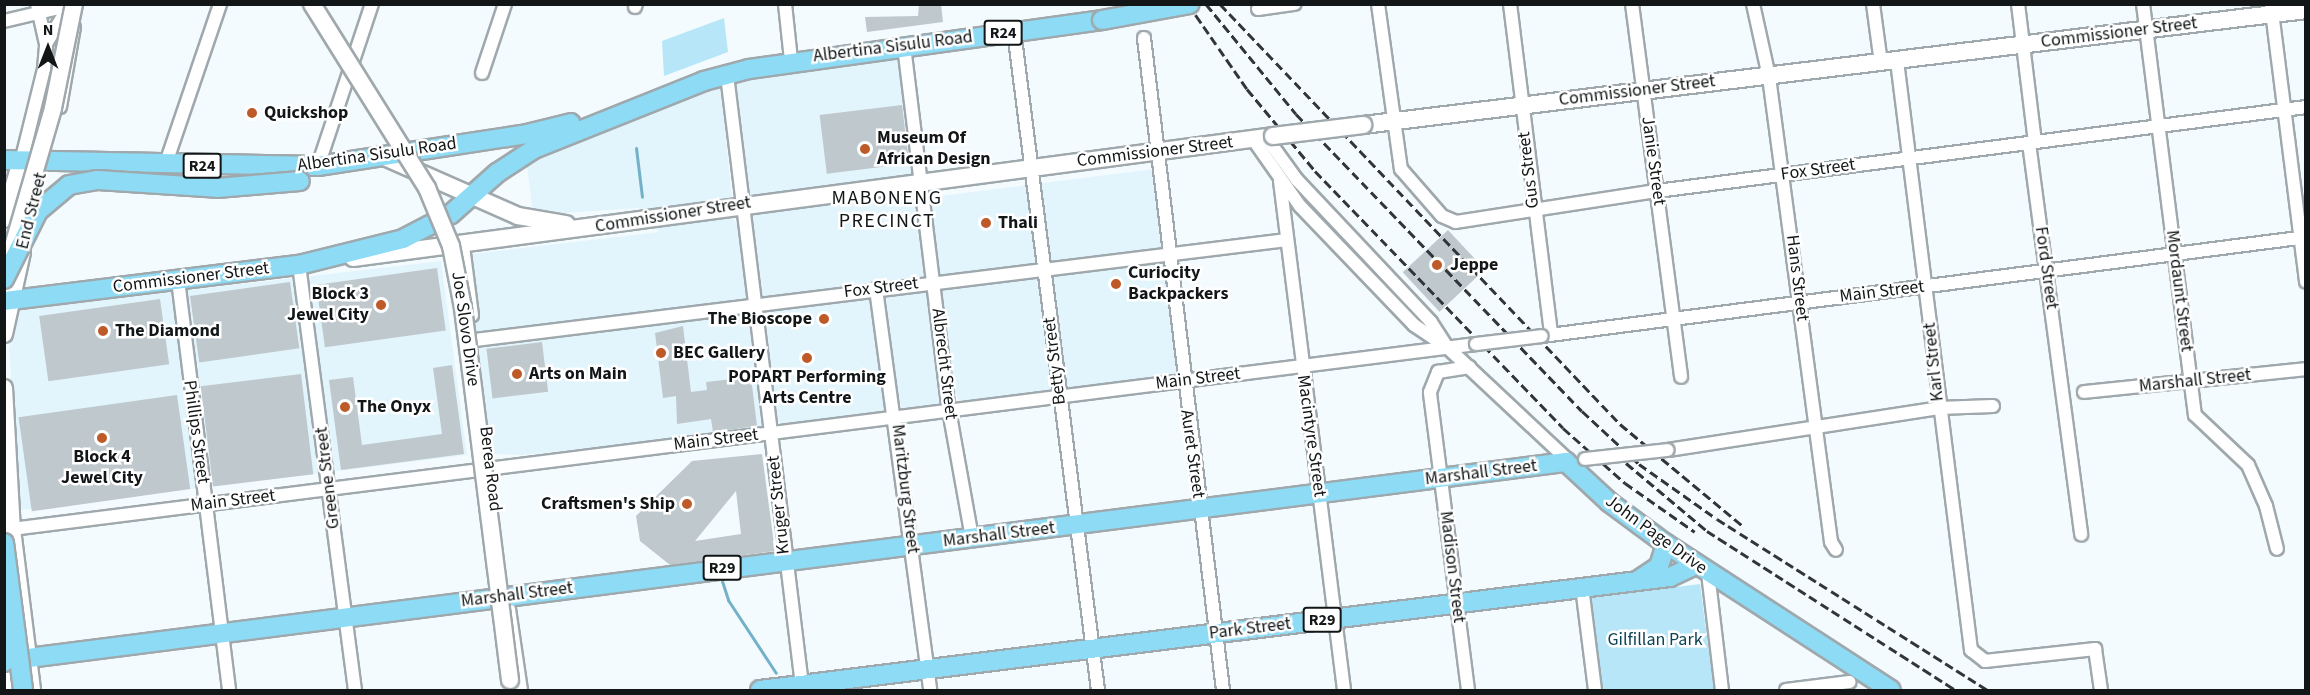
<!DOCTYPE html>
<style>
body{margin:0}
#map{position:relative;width:2310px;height:695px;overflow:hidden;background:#f4fbfe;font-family:"Source Sans 3",sans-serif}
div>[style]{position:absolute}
.built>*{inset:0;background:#e2f4fc}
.green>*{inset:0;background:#b7e6f8}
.stream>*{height:3px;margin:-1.5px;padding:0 1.5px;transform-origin:1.5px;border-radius:1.5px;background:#73b1c8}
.building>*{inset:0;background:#bfc8cc;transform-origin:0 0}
.roads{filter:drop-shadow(2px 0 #9fa8ac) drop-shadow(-2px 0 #9fa8ac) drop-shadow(0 2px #9fa8ac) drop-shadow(0 -2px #9fa8ac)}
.street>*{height:12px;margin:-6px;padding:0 6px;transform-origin:6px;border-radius:6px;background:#fff}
.secondary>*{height:16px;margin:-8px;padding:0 8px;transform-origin:8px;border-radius:8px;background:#fff}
.primary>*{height:18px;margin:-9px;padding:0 9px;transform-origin:9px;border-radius:9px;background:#8ddbf4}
.rail>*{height:3px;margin-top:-1.5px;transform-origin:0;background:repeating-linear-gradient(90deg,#313536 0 9px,transparent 0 13.5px)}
.bridges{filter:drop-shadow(2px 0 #9fa8ac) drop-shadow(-2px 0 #9fa8ac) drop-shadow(0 2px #9fa8ac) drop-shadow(0 -2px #9fa8ac)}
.street-bridge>*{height:12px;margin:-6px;padding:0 6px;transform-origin:6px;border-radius:6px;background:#fff}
.secondary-bridge>*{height:16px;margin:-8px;padding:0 8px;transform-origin:8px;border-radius:8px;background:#fff}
.primary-bridge>*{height:18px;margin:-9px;padding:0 9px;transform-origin:9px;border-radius:9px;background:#8ddbf4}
.dots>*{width:16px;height:16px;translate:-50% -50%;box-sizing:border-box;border:3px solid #fff;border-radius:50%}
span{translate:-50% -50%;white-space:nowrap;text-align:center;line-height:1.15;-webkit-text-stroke:5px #fff;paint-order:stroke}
.shield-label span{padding:2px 4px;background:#fff;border:2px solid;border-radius:4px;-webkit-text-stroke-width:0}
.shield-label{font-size:16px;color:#121617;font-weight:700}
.street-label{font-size:18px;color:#121617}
.poi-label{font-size:18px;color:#121617;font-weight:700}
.left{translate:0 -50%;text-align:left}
.right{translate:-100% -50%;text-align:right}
.park-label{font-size:18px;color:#0c4354}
.neighbourhood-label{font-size:20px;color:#121617;letter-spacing:1.5px}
.frame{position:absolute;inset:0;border:6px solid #121617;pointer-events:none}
.north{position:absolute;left:18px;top:18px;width:60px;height:60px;-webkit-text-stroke:4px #fff;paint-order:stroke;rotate:0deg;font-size:16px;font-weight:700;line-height:24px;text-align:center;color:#121617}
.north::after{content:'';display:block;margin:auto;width:21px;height:27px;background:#121617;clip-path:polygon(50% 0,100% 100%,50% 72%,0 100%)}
</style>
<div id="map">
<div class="built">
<i style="clip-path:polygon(898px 53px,917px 199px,1162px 168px,1187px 373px,960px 403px,956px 394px,945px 396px,943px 404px,902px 409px,899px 397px,886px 398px,887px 411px,781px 425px,777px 417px,763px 418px,764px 429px,523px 455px,471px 453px,445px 257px,659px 232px,639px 208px,533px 215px,526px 159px,721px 87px,734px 222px,748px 220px,735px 80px)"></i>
<i style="clip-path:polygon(441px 261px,467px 455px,21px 510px,9px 349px,18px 310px)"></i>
</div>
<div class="green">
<i style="clip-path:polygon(724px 18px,728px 52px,664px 76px,662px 41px)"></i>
<i style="clip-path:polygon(1700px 584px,1714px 690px,1603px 690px,1590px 598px)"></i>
</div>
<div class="stream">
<i style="left:636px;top:148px;width:49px;rotate:83deg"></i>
<i style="left:722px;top:581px;width:20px;rotate:72deg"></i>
<i style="left:728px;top:600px;width:87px;rotate:56.7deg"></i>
</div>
<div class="building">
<i style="clip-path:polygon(919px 4px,941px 4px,943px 22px,867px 32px,865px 17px,918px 16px)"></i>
<i style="left:902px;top:105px;width:59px;height:83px;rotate:83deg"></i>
<i style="left:1448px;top:230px;width:54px;height:62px;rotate:47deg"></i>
<i style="left:437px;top:268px;width:63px;height:122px;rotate:82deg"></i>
<i style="left:290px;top:282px;width:67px;height:101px;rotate:82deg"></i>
<i style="left:160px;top:299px;width:66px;height:122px;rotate:82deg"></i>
<i style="clip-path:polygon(683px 326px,691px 392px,707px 390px,706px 382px,751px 377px,757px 426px,713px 432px,711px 419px,677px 424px,676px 396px,663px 398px,655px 333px)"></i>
<i style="left:542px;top:342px;width:50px;height:56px;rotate:83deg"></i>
<i style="clip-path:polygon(452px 365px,464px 454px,341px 470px,329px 380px,353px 377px,362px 445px,442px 434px,433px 368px)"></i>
<i style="left:301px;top:374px;width:101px;height:101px;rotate:83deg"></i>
<i style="left:177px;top:395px;width:95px;height:160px;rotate:82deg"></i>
<i style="clip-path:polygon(evenodd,762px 454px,775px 551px,670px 565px,640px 541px,636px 516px,692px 461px,762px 454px,736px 491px,741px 534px,695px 541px,736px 491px)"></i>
</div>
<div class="roads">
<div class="street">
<i style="left:785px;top:4px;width:56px;rotate:83.9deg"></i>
<i style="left:1378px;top:4px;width:167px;rotate:82.1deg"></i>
<i style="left:1401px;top:169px;width:62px;rotate:48.9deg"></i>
<i style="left:1442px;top:216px;width:15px;rotate:23deg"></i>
<i style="left:1456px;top:222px;width:203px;rotate:-8.8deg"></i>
<i style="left:1657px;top:191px;width:654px;rotate:-7.37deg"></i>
<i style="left:1510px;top:4px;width:333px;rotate:82.9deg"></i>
<i style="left:1632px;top:4px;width:376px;rotate:82.5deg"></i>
<i style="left:1753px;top:4px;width:75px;rotate:77.6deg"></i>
<i style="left:1769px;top:77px;width:469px;rotate:82.4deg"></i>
<i style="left:1831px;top:542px;width:9px;rotate:58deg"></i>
<i style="left:1873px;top:4px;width:60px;rotate:82.3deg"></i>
<i style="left:2018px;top:4px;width:139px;rotate:83deg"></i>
<i style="left:2035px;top:142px;width:6px;rotate:171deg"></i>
<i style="left:2029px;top:143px;width:395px;rotate:82.4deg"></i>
<i style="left:2143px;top:4px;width:414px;rotate:82.8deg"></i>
<i style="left:2195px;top:415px;width:73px;rotate:43.3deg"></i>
<i style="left:2248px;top:465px;width:45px;rotate:66.3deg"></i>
<i style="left:2266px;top:506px;width:44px;rotate:75.7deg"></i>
<i style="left:2271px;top:4px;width:280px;rotate:82.8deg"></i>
<i style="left:635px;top:7px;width:3px;rotate:-72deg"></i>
<i style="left:1258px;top:9px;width:37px;rotate:-8deg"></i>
<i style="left:4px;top:21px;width:74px;rotate:-13.3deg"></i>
<i style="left:1014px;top:31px;width:664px;rotate:82.74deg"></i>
<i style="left:1144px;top:38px;width:657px;rotate:83.09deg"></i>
<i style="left:46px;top:44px;width:44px;rotate:-58.8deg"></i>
<i style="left:904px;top:46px;width:367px;rotate:83deg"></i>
<i style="left:949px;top:410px;width:130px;rotate:79.8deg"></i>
<i style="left:1897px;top:61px;width:594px;rotate:82.84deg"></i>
<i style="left:1971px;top:650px;width:18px;rotate:38deg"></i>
<i style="left:1985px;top:661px;width:111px;rotate:-6.2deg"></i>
<i style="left:2095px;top:649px;width:41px;rotate:81.7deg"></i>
<i style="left:482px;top:73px;width:73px;rotate:-71.6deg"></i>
<i style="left:727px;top:75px;width:615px;rotate:82.99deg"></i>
<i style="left:60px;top:107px;width:81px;rotate:-80.1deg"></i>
<i style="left:1253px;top:139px;width:82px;rotate:55deg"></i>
<i style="left:1300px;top:206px;width:165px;rotate:46.2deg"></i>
<i style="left:1414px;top:325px;width:40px;rotate:34deg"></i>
<i style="left:1447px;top:347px;width:30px;rotate:-123deg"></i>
<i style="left:1431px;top:322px;width:195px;rotate:-133.3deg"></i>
<i style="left:1297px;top:180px;width:53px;rotate:-125.8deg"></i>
<i style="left:22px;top:158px;width:92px;rotate:-76.1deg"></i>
<i style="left:44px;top:69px;width:25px;rotate:-85deg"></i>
<i style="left:46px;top:44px;width:41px;rotate:-102.7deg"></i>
<i style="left:166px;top:163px;width:168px;rotate:-71.2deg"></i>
<i style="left:318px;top:166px;width:171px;rotate:-71.6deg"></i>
<i style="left:1280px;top:181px;width:513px;rotate:82.83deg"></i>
<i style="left:463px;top:246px;width:70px;rotate:82.6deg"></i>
<i style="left:299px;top:265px;width:429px;rotate:82.5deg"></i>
<i style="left:178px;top:280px;width:413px;rotate:82.9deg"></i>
<i style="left:876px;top:289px;width:405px;rotate:82.3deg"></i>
<i style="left:1542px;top:336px;width:770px;rotate:-7.38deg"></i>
<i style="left:475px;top:340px;width:818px;rotate:-7.02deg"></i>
<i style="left:1447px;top:347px;width:167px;rotate:43.1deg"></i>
<i style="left:2084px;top:392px;width:223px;rotate:-5.9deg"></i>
<i style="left:1668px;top:450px;width:274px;rotate:-8.8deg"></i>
<i style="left:1939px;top:408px;width:54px;rotate:-2.1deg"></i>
<i style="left:4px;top:530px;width:1484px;rotate:-7.2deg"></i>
<i style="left:1708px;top:573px;width:118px;rotate:83.2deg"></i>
<i style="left:1582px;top:587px;width:104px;rotate:82.8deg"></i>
<i style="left:509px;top:609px;width:82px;rotate:81.6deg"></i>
<i style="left:1468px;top:690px;width:300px;rotate:-97.3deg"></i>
<i style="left:1430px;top:392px;width:22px;rotate:-68deg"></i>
<i style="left:1438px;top:372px;width:32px;rotate:-9deg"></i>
<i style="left:1786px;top:690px;width:64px;rotate:-7.2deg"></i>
</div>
<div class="secondary">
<i style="left:1363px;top:125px;width:950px;rotate:-6.95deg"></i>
<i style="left:382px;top:156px;width:149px;rotate:23.8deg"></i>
<i style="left:518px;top:216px;width:49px;rotate:9.5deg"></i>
<i style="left:4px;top:219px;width:64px;rotate:-73.6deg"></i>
<i style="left:353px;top:258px;width:928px;rotate:-7.55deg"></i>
<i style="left:4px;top:334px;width:84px;rotate:-77.6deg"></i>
<i style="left:4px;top:388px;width:141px;rotate:86.8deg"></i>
<i style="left:12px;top:529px;width:162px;rotate:82.9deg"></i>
<i style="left:4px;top:657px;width:33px;rotate:81deg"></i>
</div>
<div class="primary">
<i style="left:4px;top:160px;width:314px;rotate:1.1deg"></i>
<i style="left:318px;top:166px;width:211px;rotate:-8.7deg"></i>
<i style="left:527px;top:134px;width:45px;rotate:-14deg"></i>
<i style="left:4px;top:301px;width:297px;rotate:-7deg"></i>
<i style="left:299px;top:265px;width:107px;rotate:-14deg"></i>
<i style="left:403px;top:239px;width:54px;rotate:-27.5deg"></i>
<i style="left:451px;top:214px;width:62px;rotate:-41.7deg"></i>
<i style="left:497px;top:173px;width:44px;rotate:-33deg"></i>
<i style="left:534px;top:149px;width:183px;rotate:-21.8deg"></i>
<i style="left:704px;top:81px;width:47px;rotate:-14.9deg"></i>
<i style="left:749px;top:69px;width:356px;rotate:-7.9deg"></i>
<i style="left:1640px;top:579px;width:23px;rotate:-34deg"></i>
<i style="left:1659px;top:566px;width:23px;rotate:-72deg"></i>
<i style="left:5px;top:661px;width:1574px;rotate:-7.27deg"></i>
<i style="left:1566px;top:462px;width:59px;rotate:42.9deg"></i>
<i style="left:1609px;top:502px;width:71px;rotate:36.4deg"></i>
<i style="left:1666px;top:544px;width:268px;rotate:33deg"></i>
<i style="left:760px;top:690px;width:917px;rotate:-7.08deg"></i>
<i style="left:1670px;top:577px;width:29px;rotate:-25deg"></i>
</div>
</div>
<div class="rail">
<i style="left:1188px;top:4px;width:103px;rotate:55.2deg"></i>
<i style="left:1247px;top:89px;width:107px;rotate:50.3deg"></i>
<i style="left:1315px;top:171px;width:357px;rotate:46deg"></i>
<i style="left:1563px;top:428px;width:83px;rotate:41.6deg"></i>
<i style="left:1625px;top:483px;width:85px;rotate:35deg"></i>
<i style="left:1206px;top:4px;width:142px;rotate:50.7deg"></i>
<i style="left:1296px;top:114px;width:412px;rotate:46.1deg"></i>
<i style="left:1582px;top:411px;width:78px;rotate:42.9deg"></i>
<i style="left:1639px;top:464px;width:95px;rotate:35.2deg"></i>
<i style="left:1717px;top:519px;width:320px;rotate:32.3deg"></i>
<i style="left:1220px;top:4px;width:580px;rotate:46.4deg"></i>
<i style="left:1620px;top:424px;width:161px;rotate:39.7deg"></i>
<i style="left:1626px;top:463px;width:106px;rotate:40deg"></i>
<i style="left:1707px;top:531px;width:295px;rotate:32.6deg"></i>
</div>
<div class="bridges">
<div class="street-bridge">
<i style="left:1476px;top:344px;width:66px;rotate:-6.9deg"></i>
<i style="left:1585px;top:459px;width:83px;rotate:-6.2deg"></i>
</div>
<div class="secondary-bridge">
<i style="left:312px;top:4px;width:217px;rotate:58deg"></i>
<i style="left:427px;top:188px;width:63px;rotate:67.5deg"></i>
<i style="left:451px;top:246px;width:63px;rotate:79deg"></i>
<i style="left:463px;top:308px;width:375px;rotate:82.8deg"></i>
<i style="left:1273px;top:136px;width:91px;rotate:-7deg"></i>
<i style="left:11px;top:253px;width:151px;rotate:-73.8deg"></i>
<i style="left:53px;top:108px;width:106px;rotate:-78.6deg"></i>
</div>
<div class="primary-bridge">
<i style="left:1102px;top:20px;width:89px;rotate:-10.3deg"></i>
<i style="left:4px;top:279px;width:76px;rotate:-63.4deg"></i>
<i style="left:38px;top:211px;width:40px;rotate:-40deg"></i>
<i style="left:69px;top:185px;width:29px;rotate:-10deg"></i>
<i style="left:98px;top:180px;width:119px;rotate:3.8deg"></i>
<i style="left:217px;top:188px;width:83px;rotate:-4.8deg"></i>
<i style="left:4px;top:543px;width:148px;rotate:82.6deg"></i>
<i style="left:4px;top:662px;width:34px;rotate:-87deg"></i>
</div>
</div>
<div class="dots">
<i style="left:252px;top:113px;background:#be5928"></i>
<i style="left:865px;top:149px;background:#be5928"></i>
<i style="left:986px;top:223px;background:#be5928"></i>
<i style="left:1437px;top:265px;background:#be5928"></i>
<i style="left:1116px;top:284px;background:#be5928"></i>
<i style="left:381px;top:305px;background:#be5928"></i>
<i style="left:824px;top:319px;background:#be5928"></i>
<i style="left:103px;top:331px;background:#be5928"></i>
<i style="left:661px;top:353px;background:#be5928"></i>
<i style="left:807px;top:358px;background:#be5928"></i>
<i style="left:517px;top:374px;background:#be5928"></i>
<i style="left:345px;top:407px;background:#be5928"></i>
<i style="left:102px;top:438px;background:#be5928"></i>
<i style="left:687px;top:504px;background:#be5928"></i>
</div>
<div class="shield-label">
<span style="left:1003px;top:33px">R24</span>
<span style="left:202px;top:166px">R24</span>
<span style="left:722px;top:568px">R29</span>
<span style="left:1322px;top:620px">R29</span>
</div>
<div class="street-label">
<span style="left:2119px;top:33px;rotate:-7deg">Commissioner Street</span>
<span style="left:893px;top:47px;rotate:-7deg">Albertina Sisulu Road</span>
<span style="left:1637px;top:91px;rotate:-7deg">Commissioner Street</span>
<span style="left:1155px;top:152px;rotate:-7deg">Commissioner Street</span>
<span style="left:377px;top:155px;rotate:-8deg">Albertina Sisulu Road</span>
<span style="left:1653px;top:161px;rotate:82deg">Janie Street</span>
<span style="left:1529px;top:170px;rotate:-97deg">Gus Street</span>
<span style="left:1818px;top:170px;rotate:-8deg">Fox Street</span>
<span style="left:32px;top:211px;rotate:-76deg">End Street</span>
<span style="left:673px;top:215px;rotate:-9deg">Commissioner Street</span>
<span style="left:2046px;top:268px;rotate:82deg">Ford Street</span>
<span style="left:191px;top:278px;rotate:-7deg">Commissioner Street</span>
<span style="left:1797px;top:278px;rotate:83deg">Hans Street</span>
<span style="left:881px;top:288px;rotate:-7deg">Fox Street</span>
<span style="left:2179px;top:291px;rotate:83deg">Mordaunt Street</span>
<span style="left:1882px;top:292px;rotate:-7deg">Main Street</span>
<span style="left:465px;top:329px;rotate:82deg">Joe Slovo Drive</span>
<span style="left:1055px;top:361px;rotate:-97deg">Betty Street</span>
<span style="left:1934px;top:362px;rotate:-96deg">Karl Street</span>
<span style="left:944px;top:364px;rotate:83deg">Albrecht Street</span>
<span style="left:1198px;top:379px;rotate:-7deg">Main Street</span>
<span style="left:2195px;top:381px;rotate:-6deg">Marshall Street</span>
<span style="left:196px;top:432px;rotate:82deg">Phillips Street</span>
<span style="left:1311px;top:436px;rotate:82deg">Macintyre Street</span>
<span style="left:716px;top:440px;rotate:-7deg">Main Street</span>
<span style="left:1192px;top:454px;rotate:82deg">Auret Street</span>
<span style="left:490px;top:469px;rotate:83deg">Berea Road</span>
<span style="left:1481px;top:473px;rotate:-7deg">Marshall Street</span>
<span style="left:328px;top:478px;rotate:-97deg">Greene Street</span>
<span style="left:905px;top:489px;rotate:83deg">Maritzburg Street</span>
<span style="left:233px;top:501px;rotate:-7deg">Main Street</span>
<span style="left:779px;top:505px;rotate:-96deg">Kruger Street</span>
<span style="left:999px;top:535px;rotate:-7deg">Marshall Street</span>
<span style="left:1656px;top:535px;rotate:36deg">John Page Drive</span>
<span style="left:1452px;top:567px;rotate:83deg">Madison Street</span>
<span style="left:517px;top:595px;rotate:-7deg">Marshall Street</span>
<span style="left:1250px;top:629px;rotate:-7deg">Park Street</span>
</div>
<div class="poi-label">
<span class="left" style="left:264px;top:113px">Quickshop</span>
<span class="left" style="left:877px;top:149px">Museum Of<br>African Design</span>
<span class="left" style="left:998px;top:223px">Thali</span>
<span class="left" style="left:1450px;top:265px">Jeppe</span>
<span class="left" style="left:1128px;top:284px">Curiocity<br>Backpackers</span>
<span class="right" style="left:369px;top:305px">Block 3<br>Jewel City</span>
<span class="right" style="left:812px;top:319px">The Bioscope</span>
<span class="left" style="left:115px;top:331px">The Diamond</span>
<span class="left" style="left:673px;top:353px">BEC Gallery</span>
<span class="left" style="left:529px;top:374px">Arts on Main</span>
<span style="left:807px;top:388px">POPART Performing<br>Arts Centre</span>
<span class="left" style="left:357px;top:407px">The Onyx</span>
<span style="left:102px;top:468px">Block 4<br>Jewel City</span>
<span class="right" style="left:675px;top:504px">Craftsmen's Ship</span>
</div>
<div class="park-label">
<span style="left:1655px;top:640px">Gilfillan Park</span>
</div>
<div class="neighbourhood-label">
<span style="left:887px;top:210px">MABONENG<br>PRECINCT</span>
</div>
<div class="frame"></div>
<div class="north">N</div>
</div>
